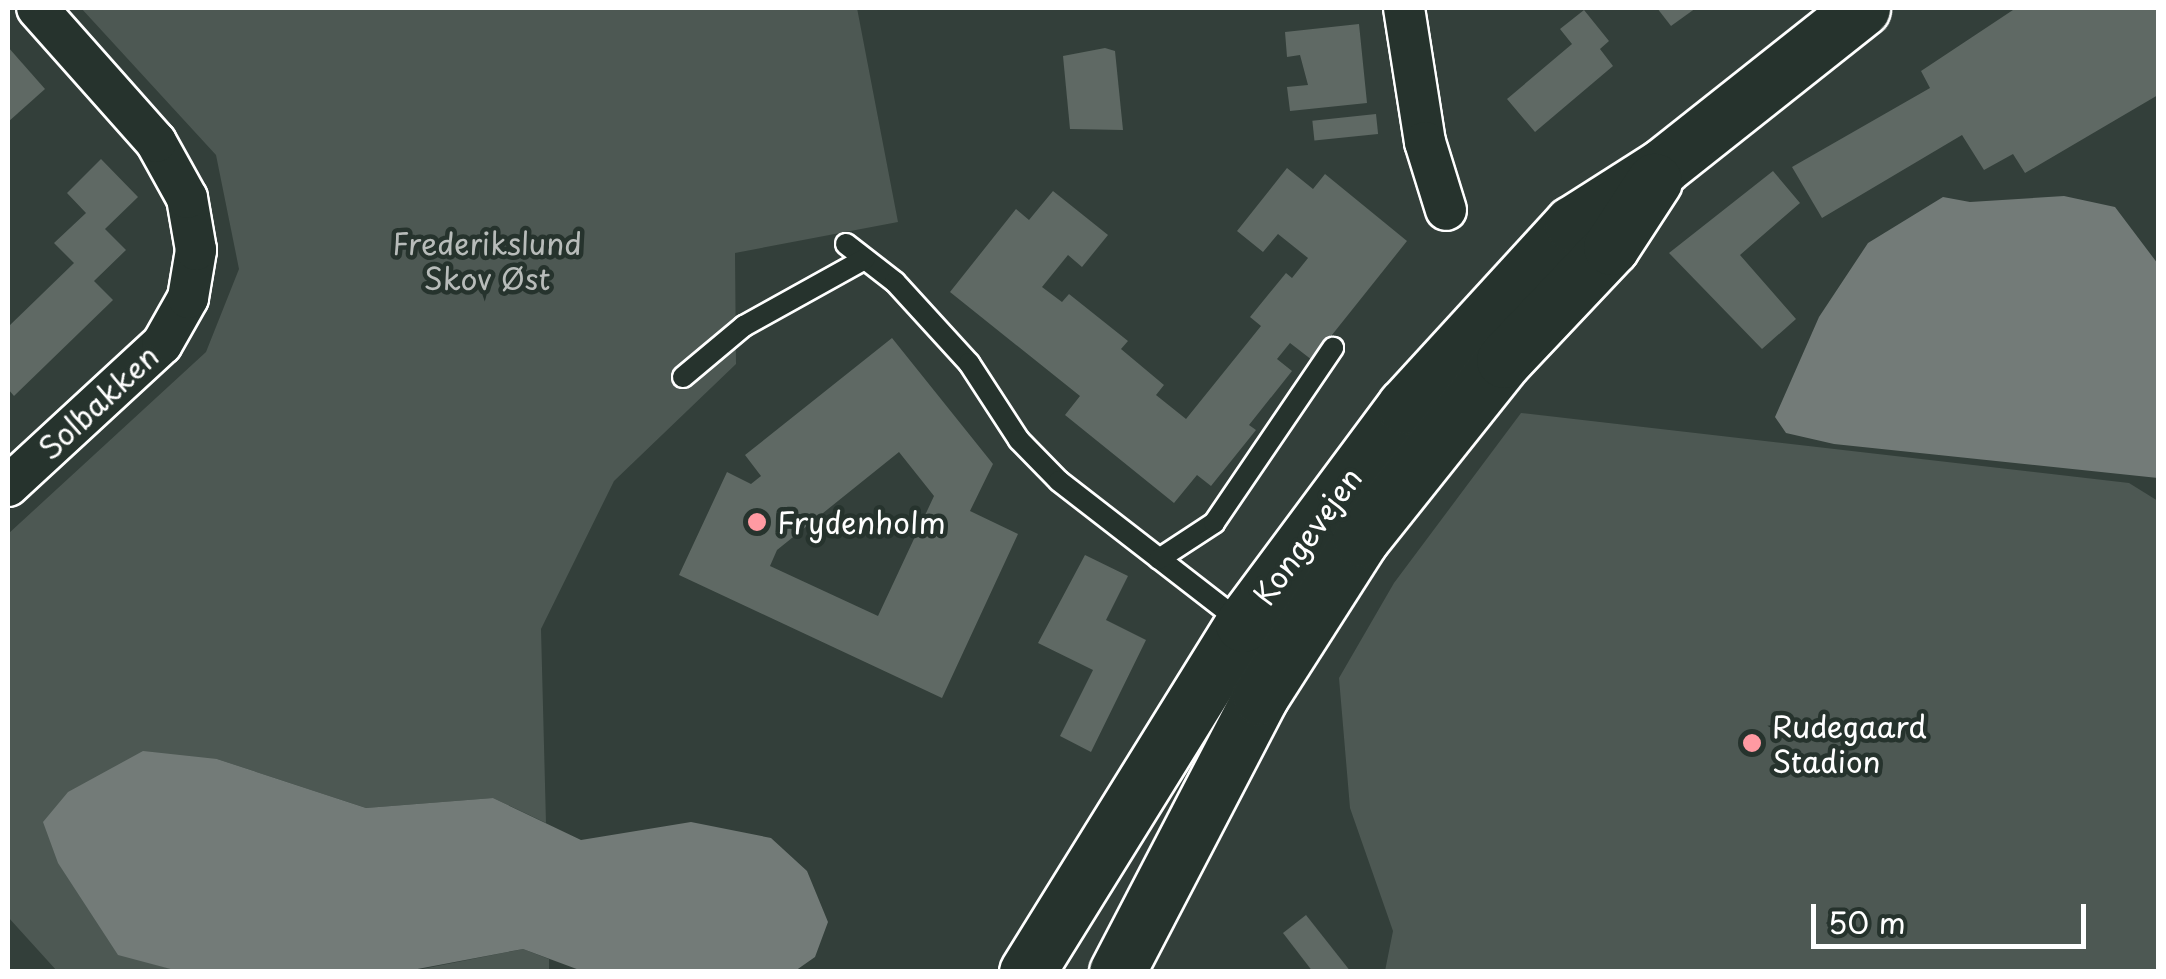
<!DOCTYPE html>
<meta charset="utf-8">
<style>
body{margin:0}
#map{position:relative;width:2166px;height:979px;overflow:hidden;background:#333f3a;font-family:"Playpen Sans",sans-serif}
div>[style]{position:absolute}
.green>*{inset:0;background:#4d5853}
.water>*{inset:0;background:#737b78}
.building>*{inset:0;background:#5f6964;transform-origin:0 0}
.roads{filter:drop-shadow(2px 0 #fff) drop-shadow(-2px 0 #fff) drop-shadow(0 2px #fff) drop-shadow(0 -2px #fff)}
.lane>*{height:20px;margin:-10px;padding:0 10px;transform-origin:10px;border-radius:10px;background:#26332d}
.street>*{height:40px;margin:-20px;padding:0 20px;transform-origin:20px;border-radius:20px;background:#26332d}
.secondary>*{height:55px;margin:-27.5px;padding:0 27.5px;transform-origin:27.5px;border-radius:27.5px;background:#26332d}
.dots>*{width:28px;height:28px;translate:-50% -50%;box-sizing:border-box;border:5px solid #26332d;border-radius:50%}
span{translate:-50% -50%;white-space:nowrap;text-align:center;line-height:1.15;-webkit-text-stroke:9px #26332d;paint-order:stroke}
.park-label{font-size:30px;color:#b8bcba}
.street-label{font-size:30px;color:#fff}
.poi-label{font-size:30px;color:#fff}
.left{translate:0 -50%;text-align:left}
.frame{position:absolute;inset:0;border:10px solid #fff;pointer-events:none}
.scale{position:absolute;left:1811px;top:904px;width:275px;height:45px;box-sizing:border-box;border:5px solid #fff;border-top:0;padding-left:12px;font-size:30px;line-height:35px;white-space:nowrap;color:#fff;-webkit-text-stroke:8px #26332d;paint-order:stroke}
</style>
<div id="map">
<div class="green">
<i style="clip-path:polygon(81px 8px,857px 8px,898px 222px,735px 253px,736px 364px,614px 481px,541px 629px,546px 823px,493px 798px,366px 808px,217px 759px,118px 954px,179px 971px,57px 971px,8px 917px,8px 534px,206px 352px,239px 269px,216px 155px)"></i>
<i style="clip-path:polygon(1521px 413px,2129px 483px,2158px 501px,2158px 971px,1385px 971px,1393px 931px,1350px 808px,1339px 678px,1394px 583px)"></i>
<i style="clip-path:polygon(523px 949px,549px 959px,549px 971px,407px 972px)"></i>
</div>
<div class="water">
<i style="clip-path:polygon(2064px 196px,2115px 207px,2158px 264px,2158px 478px,1834px 444px,1786px 433px,1775px 417px,1819px 317px,1868px 243px,1943px 197px,1970px 202px)"></i>
<i style="clip-path:polygon(143px 751px,217px 759px,366px 808px,493px 798px,581px 840px,691px 822px,771px 838px,807px 871px,828px 922px,815px 957px,795px 971px,582px 971px,523px 949px,407px 971px,178px 971px,118px 955px,58px 863px,43px 822px,68px 792px)"></i>
</div>
<div class="building">
<i style="clip-path:polygon(1657px 8px,1696px 8px,1671px 26px)"></i>
<i style="clip-path:polygon(2016px 8px,2158px 8px,2158px 95px,2025px 173px,2013px 154px,1984px 170px,1962px 135px,1822px 218px,1792px 167px,1930px 88px,1921px 71px)"></i>
<i style="clip-path:polygon(1584px 10px,1609px 41px,1600px 49px,1613px 66px,1535px 132px,1507px 99px,1572px 44px,1560px 29px)"></i>
<i style="clip-path:polygon(1359px 24px,1367px 103px,1290px 111px,1287px 87px,1308px 85px,1300px 55px,1287px 57px,1285px 32px)"></i>
<i style="clip-path:polygon(8px 47px,45px 89px,8px 122px)"></i>
<i style="clip-path:polygon(1105px 48px,1115px 51px,1123px 130px,1070px 129px,1063px 56px)"></i>
<i style="left:1376px;top:114px;width:20px;height:64px;rotate:84deg"></i>
<i style="clip-path:polygon(101px 159px,138px 197px,105px 229px,126px 250px,94px 281px,113px 300px,14px 396px,8px 389px,8px 327px,74px 263px,54px 243px,86px 213px,67px 193px)"></i>
<i style="clip-path:polygon(1287px 168px,1313px 189px,1325px 174px,1407px 241px,1312px 360px,1290px 343px,1277px 359px,1292px 371px,1249px 425px,1256px 430px,1211px 486px,1197px 475px,1174px 503px,1065px 415px,1080px 396px,950px 292px,1016px 209px,1029px 220px,1053px 191px,1108px 235px,1082px 267px,1068px 255px,1042px 287px,1062px 302px,1069px 294px,1128px 341px,1121px 349px,1164px 385px,1156px 395px,1186px 419px,1261px 326px,1250px 317px,1286px 273px,1292px 278px,1308px 258px,1278px 234px,1263px 252px,1237px 231px)"></i>
<i style="clip-path:polygon(1773px 171px,1800px 203px,1740px 255px,1796px 319px,1762px 349px,1669px 253px)"></i>
<i style="clip-path:polygon(evenodd,892px 338px,993px 464px,970px 511px,1018px 534px,942px 698px,679px 575px,727px 472px,751px 484px,761px 476px,745px 455px,892px 338px,899px 452px,934px 496px,878px 616px,770px 566px,777px 550px,899px 452px)"></i>
<i style="clip-path:polygon(1085px 555px,1128px 576px,1106px 620px,1146px 640px,1091px 752px,1060px 736px,1093px 670px,1038px 643px)"></i>
<i style="clip-path:polygon(1306px 915px,1351px 972px,1313px 972px,1283px 933px)"></i>
</div>
<div class="roads">
<div class="lane">
<i style="left:846px;top:244px;width:62px;rotate:37.8deg"></i>
<i style="left:895px;top:282px;width:110px;rotate:47.6deg"></i>
<i style="left:969px;top:363px;width:92px;rotate:57deg"></i>
<i style="left:1019px;top:440px;width:57px;rotate:45.7deg"></i>
<i style="left:1059px;top:481px;width:230px;rotate:37.8deg"></i>
<i style="left:683px;top:377px;width:80px;rotate:-39.9deg"></i>
<i style="left:744px;top:326px;width:138px;rotate:-29deg"></i>
<i style="left:1159px;top:559px;width:66px;rotate:-33.2deg"></i>
<i style="left:1214px;top:523px;width:212px;rotate:-55.8deg"></i>
</div>
<div class="street">
<i style="left:1404px;top:8px;width:136px;rotate:81.1deg"></i>
<i style="left:1425px;top:142px;width:71px;rotate:72.8deg"></i>
<i style="left:8px;top:486px;width:209px;rotate:-42.7deg"></i>
<i style="left:162px;top:344px;width:53px;rotate:-60.5deg"></i>
<i style="left:188px;top:298px;width:49px;rotate:-80.5deg"></i>
<i style="left:196px;top:250px;width:53px;rotate:-99.8deg"></i>
<i style="left:187px;top:198px;width:64px;rotate:-119deg"></i>
<i style="left:156px;top:142px;width:179px;rotate:-131.6deg"></i>
</div>
<div class="secondary">
<i style="left:1027px;top:972px;width:410px;rotate:-58.2deg"></i>
<i style="left:1243px;top:624px;width:272px;rotate:-53.4deg"></i>
<i style="left:1405px;top:406px;width:247px;rotate:-47.5deg"></i>
<i style="left:1572px;top:224px;width:108px;rotate:-32.5deg"></i>
<i style="left:1663px;top:166px;width:254px;rotate:-38.4deg"></i>
<i style="left:1117px;top:972px;width:310px;rotate:-62.5deg"></i>
<i style="left:1260px;top:697px;width:188px;rotate:-57.4deg"></i>
<i style="left:1361px;top:539px;width:229px;rotate:-51.4deg"></i>
<i style="left:1504px;top:360px;width:156px;rotate:-46.6deg"></i>
<i style="left:1611px;top:247px;width:79px;rotate:-56.9deg"></i>
</div>
</div>
<div class="dots">
<i style="left:757px;top:522px;background:#ff9aa2"></i>
<i style="left:1752px;top:743px;background:#ff9aa2"></i>
</div>
<div class="park-label">
<span style="left:487px;top:260px">Frederikslund<br>Skov Øst</span>
</div>
<div class="street-label">
<span style="left:98px;top:402px;rotate:-43deg">Solbakken</span>
<span style="left:1307px;top:536px;rotate:-54deg">Kongevejen</span>
</div>
<div class="poi-label">
<span class="left" style="left:777px;top:522px">Frydenholm</span>
<span class="left" style="left:1772px;top:743px">Rudegaard<br>Stadion</span>
</div>
<div class="frame"></div>
<div class="scale">50 m</div>
</div>
